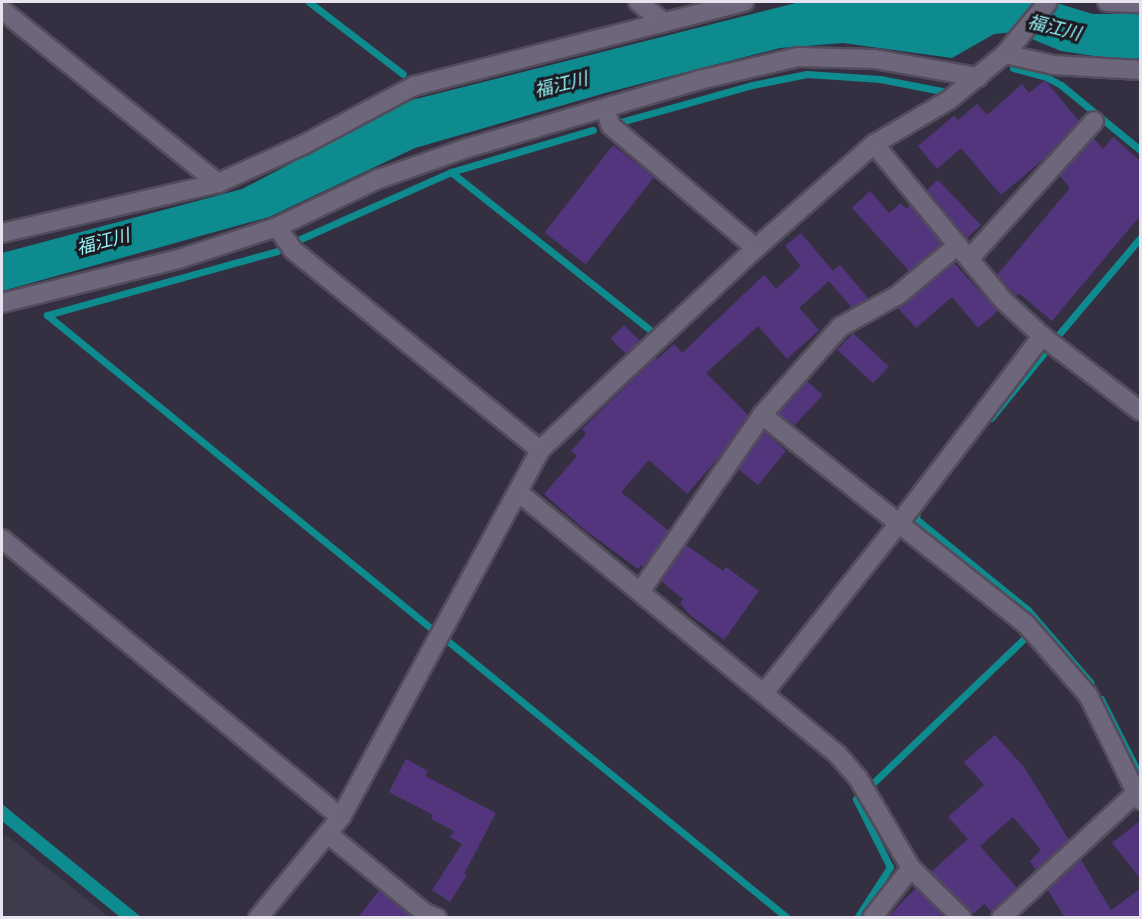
<!DOCTYPE html>
<meta charset="utf-8">
<style>
body{margin:0}
#map{position:relative;width:1142px;height:919px;overflow:hidden;background:#352f42;font-family:Poppins,"Noto Sans JP",sans-serif}
div>[style]{position:absolute}
.industrial>*{inset:0;background:#3d3b4c}
.water>*{inset:0;background:#0e8b8f}
.stream>*{height:7px;margin:-3.5px;padding:0 3.5px;transform-origin:3.5px;border-radius:3.5px;background:#0e8b8f}
.building>*{inset:0;background:#53357e;transform-origin:0 0}
.roads{filter:drop-shadow(2px 0 #524c5c) drop-shadow(-2px 0 #524c5c) drop-shadow(0 2px #524c5c) drop-shadow(0 -2px #524c5c)}
.minor>*{height:18px;margin:-9px;padding:0 9px;transform-origin:9px;border-radius:9px;background:#6e677c}
span{translate:-50% -50%;white-space:nowrap;text-align:center;line-height:1.15;-webkit-text-stroke:6px #1c1921;paint-order:stroke}
.water-label{font-size:18px;color:#97f6f9;font-style:italic}
.frame{position:absolute;inset:0;border:3px solid #e7e3ef;pointer-events:none}
</style>
<div id="map">
<div class="industrial">
<i style="clip-path:polygon(6px 835px,109px 917px,2px 917px,2px 841px)"></i>
</div>
<div class="water">
<i style="clip-path:polygon(800px 2px,1053px 2px,1093px 14px,1140px 14px,1140px 58px,1127px 61px,1061px 51px,1015px 32px,994px 34px,952px 58px,843px 43px,780px 48px,605px 93px,415px 148px,269px 217px,2px 291px,2px 253px,242px 189px,412px 100px)"></i>
<i style="clip-path:polygon(2px 804px,141px 917px,120px 917px,2px 821px)"></i>
</div>
<div class="stream">
<i style="left:309px;top:2px;width:118px;rotate:37.5deg"></i>
<i style="left:1013px;top:68px;width:34px;rotate:15deg"></i>
<i style="left:1046px;top:77px;width:17px;rotate:28deg"></i>
<i style="left:1061px;top:85px;width:102px;rotate:39.4deg"></i>
<i style="left:617px;top:123px;width:140px;rotate:-15.7deg"></i>
<i style="left:752px;top:85px;width:56px;rotate:-11.3deg"></i>
<i style="left:807px;top:74px;width:73px;rotate:3.9deg"></i>
<i style="left:880px;top:79px;width:63px;rotate:11deg"></i>
<i style="left:451px;top:172px;width:253px;rotate:38.4deg"></i>
<i style="left:296px;top:241px;width:170px;rotate:-24deg"></i>
<i style="left:451px;top:172px;width:148px;rotate:-16.5deg"></i>
<i style="left:47px;top:315px;width:493px;rotate:39.2deg"></i>
<i style="left:47px;top:315px;width:239px;rotate:-15.5deg"></i>
<i style="left:1059px;top:334px;width:126px;rotate:-49.8deg"></i>
<i style="left:991px;top:418px;width:89px;rotate:-50.9deg"></i>
<i style="left:917px;top:508px;width:11px;rotate:95deg"></i>
<i style="left:916px;top:519px;width:144px;rotate:39.1deg"></i>
<i style="left:1028px;top:610px;width:96px;rotate:49.2deg"></i>
<i style="left:449px;top:642px;width:436px;rotate:39.2deg"></i>
<i style="left:1101px;top:699px;width:86px;rotate:63.1deg"></i>
<i style="left:872px;top:784px;width:213px;rotate:-43.7deg"></i>
<i style="left:857px;top:918px;width:61px;rotate:-57.1deg"></i>
<i style="left:890px;top:867px;width:76px;rotate:-116.6deg"></i>
<i style="left:856px;top:799px;width:4px;rotate:-45deg"></i>
</div>
<div class="building">
<i style="clip-path:polygon(1045px 80px,1079px 121px,1045px 158px,1001px 195px,961px 148px,937px 169px,918px 146px,954px 116px,958px 120px,977px 104px,987px 115px,1022px 84px,1029px 93px)"></i>
<i style="clip-path:polygon(1113px 137px,1140px 161px,1140px 216px,1052px 321px,1019px 293px,1016px 296px,997px 275px,1070px 188px,1060px 176px,1093px 138px,1103px 149px)"></i>
<i style="left:613px;top:145px;width:52px;height:111px;rotate:38deg"></i>
<i style="clip-path:polygon(938px 180px,981px 225px,967px 238px,927px 190px)"></i>
<i style="clip-path:polygon(870px 191px,889px 213px,901px 203px,906px 209px,910px 205px,942px 244px,909px 271px,852px 208px)"></i>
<i style="clip-path:polygon(801px 233px,833px 271px,840px 265px,868px 298px,852px 308px,829px 281px,799px 308px,819px 330px,787px 359px,758px 326px,706px 373px,748px 415px,720px 456px,687px 494px,649px 460px,621px 492px,669px 531px,643px 567px,641px 565px,638px 569px,585px 530px,544px 494px,577px 456px,571px 451px,586px 434px,582px 429px,655px 358px,657px 359px,674px 344px,682px 353px,764px 275px,776px 289px,801px 266px,785px 246px)"></i>
<i style="clip-path:polygon(954px 263px,998px 311px,978px 328px,952px 297px,916px 328px,898px 308px)"></i>
<i style="left:624px;top:325px;width:23px;height:19px;rotate:45deg"></i>
<i style="left:853px;top:333px;width:49px;height:23px;rotate:43deg"></i>
<i style="left:807px;top:381px;width:21px;height:44px;rotate:43deg"></i>
<i style="clip-path:polygon(764px 431px,786px 451px,758px 485px,738px 469px)"></i>
<i style="clip-path:polygon(686px 545px,723px 571px,726px 567px,759px 591px,724px 640px,690px 615px,680px 603px,683px 599px,661px 581px)"></i>
<i style="clip-path:polygon(995px 735px,1024px 767px,1069px 840px,1036px 870px,1030px 861px,1041px 850px,1013px 817px,980px 846px,1017px 888px,992px 912px,984px 904px,973px 914px,931px 872px,968px 839px,948px 817px,984px 785px,964px 762px)"></i>
<i style="clip-path:polygon(406px 759px,428px 771px,425px 776px,496px 813px,464px 874px,467px 875px,450px 902px,432px 890px,462px 844px,450px 837px,454px 831px,431px 819px,433px 815px,389px 792px)"></i>
<i style="clip-path:polygon(1140px 821px,1140px 878px,1112px 843px)"></i>
<i style="clip-path:polygon(1081px 860px,1111px 910px,1140px 889px,1140px 918px,1065px 918px,1048px 890px)"></i>
<i style="clip-path:polygon(916px 888px,942px 914px,939px 918px,887px 918px)"></i>
<i style="clip-path:polygon(379px 890px,413px 918px,358px 918px)"></i>
</div>
<div class="roads">
<div class="minor">
<i style="left:638px;top:2px;width:33px;rotate:38deg"></i>
<i style="left:1107px;top:2px;width:33px;rotate:2deg"></i>
<i style="left:2px;top:10px;width:277px;rotate:38.7deg"></i>
<i style="left:1005px;top:54px;width:50px;rotate:12.7deg"></i>
<i style="left:1054px;top:65px;width:86px;rotate:3.3deg"></i>
<i style="left:605px;top:109px;width:18px;rotate:71deg"></i>
<i style="left:611px;top:126px;width:189px;rotate:40.1deg"></i>
<i style="left:874px;top:144px;width:202px;rotate:50.4deg"></i>
<i style="left:1003px;top:300px;width:53px;rotate:42.7deg"></i>
<i style="left:1042px;top:336px;width:123px;rotate:37.4deg"></i>
<i style="left:277px;top:227px;width:28px;rotate:55deg"></i>
<i style="left:293px;top:250px;width:318px;rotate:39deg"></i>
<i style="left:2px;top:233px;width:222px;rotate:-13deg"></i>
<i style="left:218px;top:183px;width:93px;rotate:-24.1deg"></i>
<i style="left:303px;top:145px;width:126px;rotate:-28deg"></i>
<i style="left:414px;top:86px;width:341px;rotate:-14.3deg"></i>
<i style="left:969px;top:259px;width:186px;rotate:-47.8deg"></i>
<i style="left:2px;top:303px;width:182px;rotate:-14deg"></i>
<i style="left:179px;top:259px;width:103px;rotate:-18.1deg"></i>
<i style="left:277px;top:227px;width:110px;rotate:-25.4deg"></i>
<i style="left:376px;top:180px;width:96px;rotate:-19.4deg"></i>
<i style="left:467px;top:148px;width:242px;rotate:-16.3deg"></i>
<i style="left:699px;top:80px;width:103px;rotate:-13deg"></i>
<i style="left:799px;top:57px;width:75px;rotate:1.5deg"></i>
<i style="left:874px;top:59px;width:106px;rotate:9.8deg"></i>
<i style="left:762px;top:415px;width:337px;rotate:38.4deg"></i>
<i style="left:1026px;top:624px;width:94px;rotate:48.9deg"></i>
<i style="left:1088px;top:695px;width:117px;rotate:63.7deg"></i>
<i style="left:518px;top:492px;width:414px;rotate:39.4deg"></i>
<i style="left:838px;top:755px;width:30px;rotate:49deg"></i>
<i style="left:858px;top:778px;width:104px;rotate:59.5deg"></i>
<i style="left:911px;top:868px;width:63px;rotate:128deg"></i>
<i style="left:2px;top:539px;width:438px;rotate:39.4deg"></i>
<i style="left:640px;top:592px;width:215px;rotate:-55.4deg"></i>
<i style="left:762px;top:415px;width:118px;rotate:-48.4deg"></i>
<i style="left:840px;top:327px;width:66px;rotate:-28.9deg"></i>
<i style="left:898px;top:295px;width:78px;rotate:-39.8deg"></i>
<i style="left:764px;top:693px;width:218px;rotate:-51.5deg"></i>
<i style="left:900px;top:522px;width:234px;rotate:-52.6deg"></i>
<i style="left:328px;top:834px;width:125px;rotate:39.2deg"></i>
<i style="left:425px;top:913px;width:13px;rotate:23deg"></i>
<i style="left:911px;top:868px;width:71px;rotate:44.4deg"></i>
<i style="left:258px;top:918px;width:131px;rotate:-50.6deg"></i>
<i style="left:341px;top:817px;width:417px;rotate:-61.5deg"></i>
<i style="left:540px;top:450px;width:296px;rotate:-43.1deg"></i>
<i style="left:756px;top:248px;width:157px;rotate:-41.4deg"></i>
<i style="left:874px;top:144px;width:87px;rotate:-30.4deg"></i>
<i style="left:949px;top:100px;width:72px;rotate:-39.4deg"></i>
<i style="left:1005px;top:54px;width:67px;rotate:-50.4deg"></i>
<i style="left:1001px;top:918px;width:183px;rotate:-42.8deg"></i>
</div>
</div>
<div class="water-label">
<span style="left:1054px;top:28px;rotate:14deg">福江川</span>
<span style="left:561px;top:85px;rotate:-14deg">福江川</span>
<span style="left:103px;top:242px;rotate:-15deg">福江川</span>
</div>
<div class="frame"></div>
</div>
